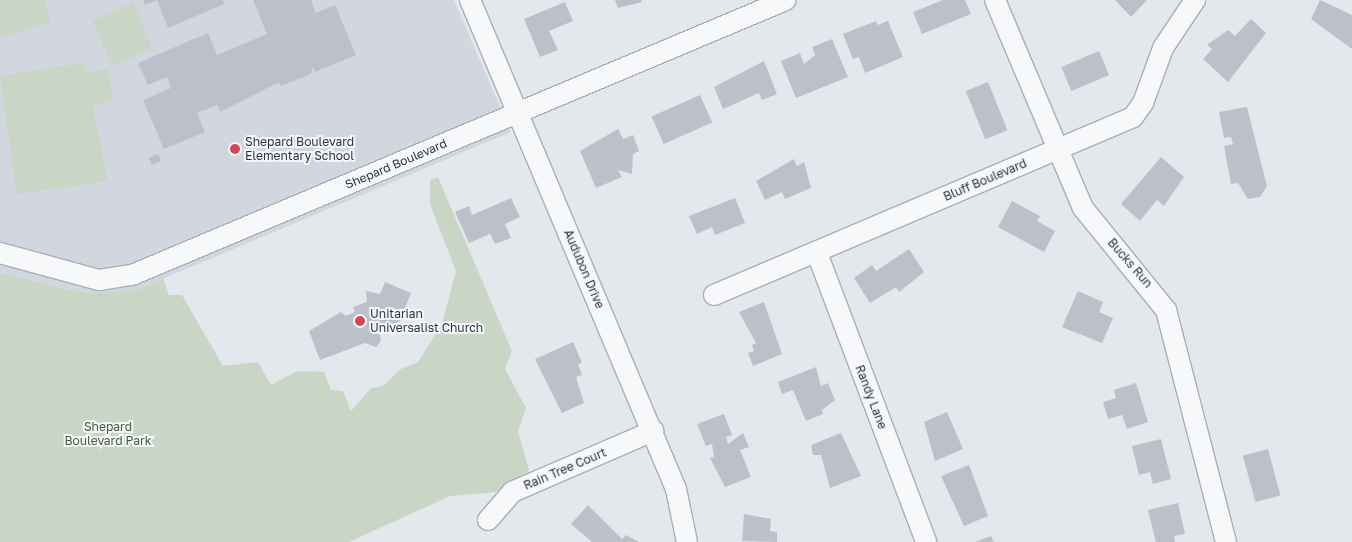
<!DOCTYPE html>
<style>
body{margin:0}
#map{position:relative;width:1352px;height:542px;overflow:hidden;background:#e4e7ec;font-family:"Golos Text",sans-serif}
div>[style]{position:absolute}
.built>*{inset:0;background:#d2d6de}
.green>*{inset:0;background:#c9d6c5;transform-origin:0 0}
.building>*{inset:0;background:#bbc0ca;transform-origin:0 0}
.roads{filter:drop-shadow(1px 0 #a9aeb7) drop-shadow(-1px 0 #a9aeb7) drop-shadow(0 1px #a9aeb7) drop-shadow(0 -1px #a9aeb7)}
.minor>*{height:20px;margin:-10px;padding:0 10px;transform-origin:10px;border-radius:10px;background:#f7f8fa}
.dots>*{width:14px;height:14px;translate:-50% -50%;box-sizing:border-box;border:2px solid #f4f6f9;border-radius:50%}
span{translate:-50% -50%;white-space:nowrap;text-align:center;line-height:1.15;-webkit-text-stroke:4px #f4f6f9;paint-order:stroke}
.poi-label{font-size:12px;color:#2b3445}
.left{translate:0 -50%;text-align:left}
.street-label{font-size:12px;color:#2b3445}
.park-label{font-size:12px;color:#3f6138}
</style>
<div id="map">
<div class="built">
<i style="clip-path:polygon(0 0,454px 0,511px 132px,134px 291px,83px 293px,0 273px)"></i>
</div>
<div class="green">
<i style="clip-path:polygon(0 0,44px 0,51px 22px,0 37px)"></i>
<i style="left:133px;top:3px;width:50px;height:44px;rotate:67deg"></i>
<i style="clip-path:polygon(83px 63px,86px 73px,107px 69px,114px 99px,93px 106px,108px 181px,17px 194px,0 76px)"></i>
<i style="clip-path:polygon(438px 177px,512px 351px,505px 369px,526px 408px,518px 431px,529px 471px,496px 492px,450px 496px,349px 542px,0 542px,0 273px,83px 293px,134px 291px,163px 279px,169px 295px,182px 295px,223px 366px,258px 362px,271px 385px,297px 371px,324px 372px,331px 390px,343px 391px,351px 411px,371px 388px,383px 386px,401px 369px,418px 362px,442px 324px,456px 271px,430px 204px,430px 180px)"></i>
</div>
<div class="building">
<i style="clip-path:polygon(143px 0,223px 0,224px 4px,168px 28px,157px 0,145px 5px)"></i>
<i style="clip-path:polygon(253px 0,311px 0,316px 13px,335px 5px,356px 55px,315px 72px,313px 67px,311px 74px,281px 86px,279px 82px,220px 112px,217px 105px,197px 113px,205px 132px,164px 149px,143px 100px,171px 88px,167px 77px,148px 85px,138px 63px,208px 33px,217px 55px,267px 34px)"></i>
<i style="clip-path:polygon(615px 0,641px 0,642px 2px,618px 8px)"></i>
<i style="clip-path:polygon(943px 0,965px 0,971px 14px,922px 34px,913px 12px)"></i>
<i style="clip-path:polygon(1115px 0,1147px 0,1131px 17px)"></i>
<i style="clip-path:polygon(1320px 0,1352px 15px,1352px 49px,1311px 19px)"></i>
<i style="clip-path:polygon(565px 2px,573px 21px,549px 31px,558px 50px,540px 57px,524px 19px)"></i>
<i style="clip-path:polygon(1251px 19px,1266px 33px,1228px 82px,1203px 59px,1212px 49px,1207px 45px,1228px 30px,1235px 36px)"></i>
<i style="clip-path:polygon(876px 21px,878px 25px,888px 21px,903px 57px,865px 73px,859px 57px,853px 59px,843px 34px)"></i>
<i style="clip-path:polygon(832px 39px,848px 77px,796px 98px,781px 61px,800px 53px,804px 64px,815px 55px,812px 47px)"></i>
<i style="left:1099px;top:51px;width:26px;height:41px;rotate:67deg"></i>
<i style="clip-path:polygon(764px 61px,777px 94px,762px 100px,759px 93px,723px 109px,714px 87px)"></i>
<i style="left:988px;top:82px;width:52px;height:24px;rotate:68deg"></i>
<i style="left:700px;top:95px;width:30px;height:53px;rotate:66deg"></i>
<i style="clip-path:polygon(1247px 107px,1267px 186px,1260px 197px,1248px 199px,1238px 183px,1231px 184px,1224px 146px,1233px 144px,1231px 137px,1224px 138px,1219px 112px)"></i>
<i style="clip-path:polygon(618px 129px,623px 139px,633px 135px,639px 151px,633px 154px,632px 174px,618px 170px,622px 177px,596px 188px,580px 151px)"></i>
<i style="left:158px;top:154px;width:8px;height:10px;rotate:67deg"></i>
<i style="clip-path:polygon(1161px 157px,1184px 177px,1164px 206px,1157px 200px,1140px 221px,1121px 204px)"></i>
<i style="clip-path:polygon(794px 159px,797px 166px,804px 162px,811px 188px,785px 199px,782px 192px,765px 200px,756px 181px)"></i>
<i style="clip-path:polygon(511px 198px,520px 217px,505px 224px,511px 238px,495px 244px,490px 234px,469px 243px,455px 212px,469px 206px,472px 215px)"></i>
<i style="clip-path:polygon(735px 198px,745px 223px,715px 235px,712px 227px,697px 234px,689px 216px)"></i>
<i style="clip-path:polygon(1012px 201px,1040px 216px,1037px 221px,1055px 231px,1044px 252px,998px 227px)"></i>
<i style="clip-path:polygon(909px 249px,924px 272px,899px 292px,896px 287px,870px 303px,854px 278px,872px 265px,876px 271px)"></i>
<i style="clip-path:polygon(385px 282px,411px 293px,399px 322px,379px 330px,381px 341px,376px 347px,365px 343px,320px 360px,309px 331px,341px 312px,346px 316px,355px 312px,353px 307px,367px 302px,366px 291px,380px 294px)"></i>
<i style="clip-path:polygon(1078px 291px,1103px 302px,1099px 312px,1113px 318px,1102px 343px,1062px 327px)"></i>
<i style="clip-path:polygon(764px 302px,782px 354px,753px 366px,748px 353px,754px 351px,752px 345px,756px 343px,739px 312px)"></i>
<i style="clip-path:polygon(573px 342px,582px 363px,578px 364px,582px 375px,576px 377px,584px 403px,562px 413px,535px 359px)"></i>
<i style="clip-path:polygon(816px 367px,821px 386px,828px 383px,835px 400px,822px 410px,823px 414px,806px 421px,793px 390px,782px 394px,778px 382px)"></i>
<i style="clip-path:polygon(1136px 383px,1148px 422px,1127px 429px,1122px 415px,1108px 419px,1103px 402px,1116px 398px,1114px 390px)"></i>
<i style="clip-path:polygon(947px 412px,963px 449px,935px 461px,924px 422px)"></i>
<i style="clip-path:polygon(724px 414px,732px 435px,726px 437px,728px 444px,743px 433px,749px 447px,740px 450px,751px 477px,725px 487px,710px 458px,714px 457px,712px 444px,706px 446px,697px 424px)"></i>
<i style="clip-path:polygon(841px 433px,861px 476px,830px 488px,821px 455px,813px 455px,811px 445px)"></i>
<i style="clip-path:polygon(1161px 439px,1171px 479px,1153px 484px,1150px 472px,1139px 475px,1132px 446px)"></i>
<i style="left:1268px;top:449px;width:48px;height:26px;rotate:75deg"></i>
<i style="clip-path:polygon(969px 465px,988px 516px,964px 526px,941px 476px)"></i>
<i style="clip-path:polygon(1178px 503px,1185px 534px,1174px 536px,1175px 542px,1156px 542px,1148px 510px)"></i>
<i style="clip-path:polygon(588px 505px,622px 539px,626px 535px,639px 542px,592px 542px,571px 524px)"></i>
<i style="clip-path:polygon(744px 514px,771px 519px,770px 531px,777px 532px,777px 542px,742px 541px)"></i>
<i style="clip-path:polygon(991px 536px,994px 542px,975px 542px)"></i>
</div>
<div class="roads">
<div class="minor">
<i style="left:470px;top:0;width:531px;rotate:67.16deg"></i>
<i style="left:676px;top:489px;width:54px;rotate:78.3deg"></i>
<i style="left:995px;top:0;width:226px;rotate:67.1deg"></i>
<i style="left:1083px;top:208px;width:132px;rotate:50.9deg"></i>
<i style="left:1166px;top:310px;width:240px;rotate:75.5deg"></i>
<i style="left:0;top:253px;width:103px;rotate:15.3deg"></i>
<i style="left:99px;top:280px;width:33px;rotate:-9deg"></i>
<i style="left:132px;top:275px;width:709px;rotate:-22.81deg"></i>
<i style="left:817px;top:253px;width:309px;rotate:69.3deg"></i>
<i style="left:714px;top:295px;width:455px;rotate:-23deg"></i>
<i style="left:1133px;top:117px;width:17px;rotate:-54deg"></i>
<i style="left:1143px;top:103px;width:59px;rotate:-70deg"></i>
<i style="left:1163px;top:48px;width:58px;rotate:-56.3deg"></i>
<i style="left:488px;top:520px;width:37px;rotate:-49deg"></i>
<i style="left:512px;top:492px;width:154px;rotate:-23.4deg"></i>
</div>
</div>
<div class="dots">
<i style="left:235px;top:149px;background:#d1495b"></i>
<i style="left:360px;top:321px;background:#d1495b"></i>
</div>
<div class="poi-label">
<span class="left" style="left:245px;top:149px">Shepard Boulevard<br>Elementary School</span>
<span class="left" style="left:370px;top:321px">Unitarian<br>Universalist Church</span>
</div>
<div class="street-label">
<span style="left:396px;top:164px;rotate:-23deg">Shepard Boulevard</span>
<span style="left:985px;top:180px;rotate:-23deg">Bluff Boulevard</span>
<span style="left:1130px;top:263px;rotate:49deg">Bucks Run</span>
<span style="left:584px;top:269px;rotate:67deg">Audubon Drive</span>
<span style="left:871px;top:397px;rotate:69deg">Randy Lane</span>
<span style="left:565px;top:469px;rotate:-23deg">Rain Tree Court</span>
</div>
<div class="park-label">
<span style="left:108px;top:434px">Shepard<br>Boulevard Park</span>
</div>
</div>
